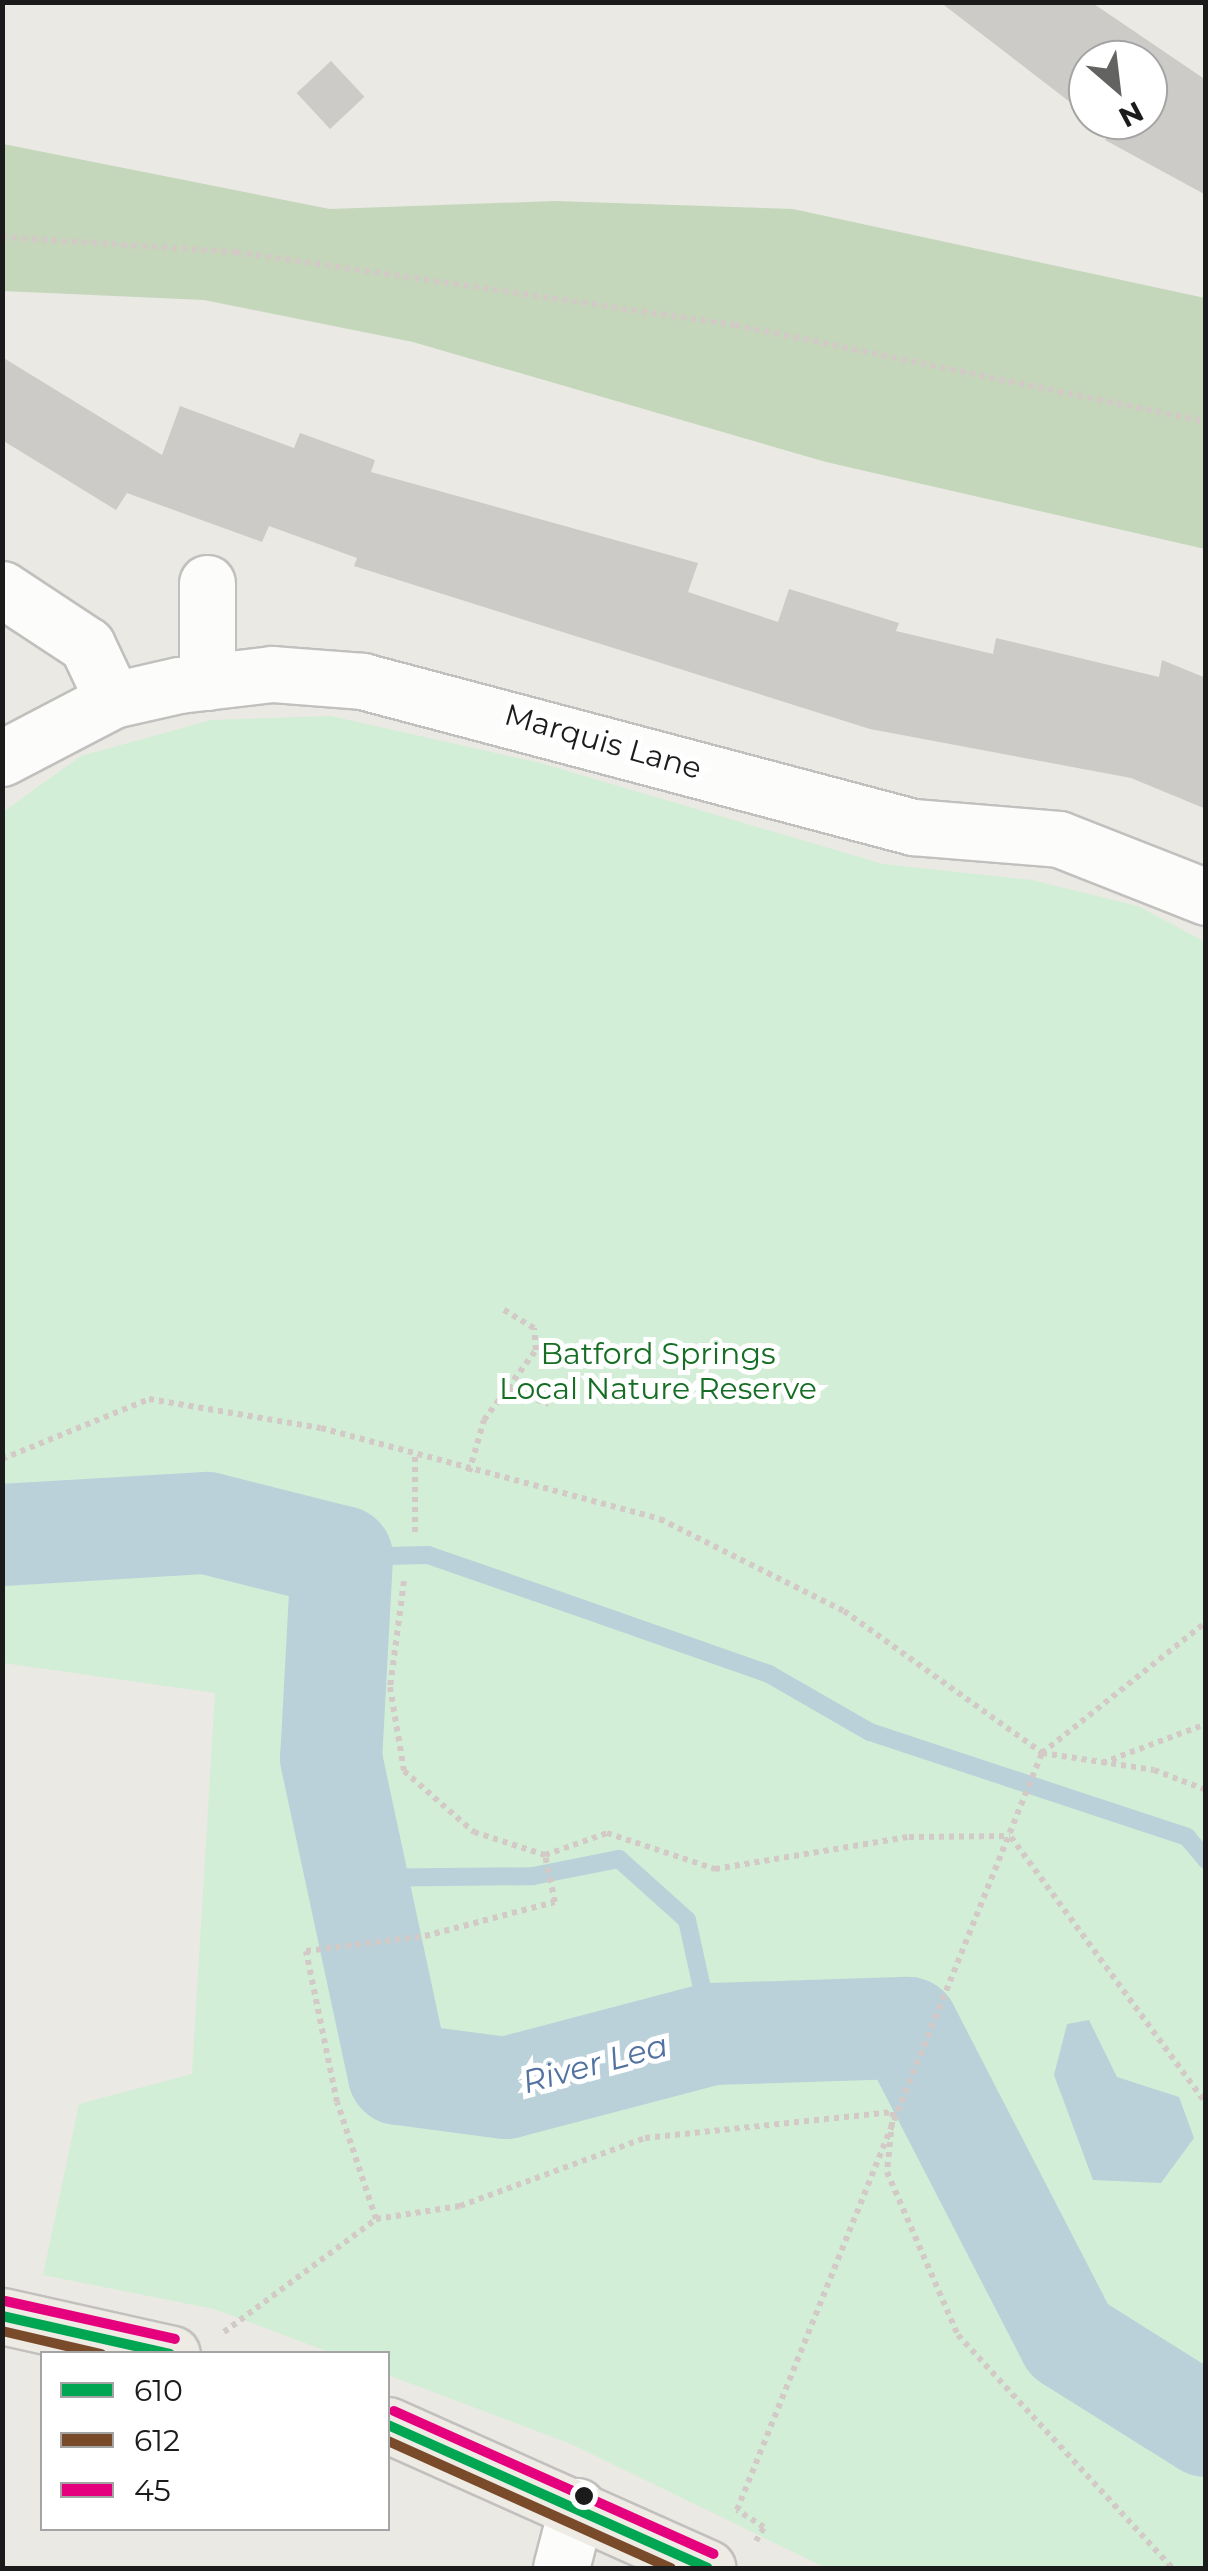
<!DOCTYPE html>
<style>
body{margin:0}
#map{position:relative;width:1208px;height:2571px;overflow:hidden;background:#eae9e4;font-family:Montserrat,sans-serif}
div>[style]{position:absolute}
.forest>*{inset:0;background:#c4d7bb}
.park>*{inset:0;background:#d3eed6}
.water>*{inset:0;background:#bad1da}
.stream>*{height:18px;margin:-9px;padding:0 9px;transform-origin:9px;border-radius:9px;background:#bad1da}
.river>*{height:102px;margin:-51px;padding:0 51px;transform-origin:51px;border-radius:51px;background:#bad1da}
.building>*{inset:0;background:#cccbc7;transform-origin:0 0}
.path>*{height:6px;margin-top:-3px;transform-origin:0;background:repeating-linear-gradient(90deg,#d3c9c6 0 5px,transparent 0 10px)}
.roads{filter:drop-shadow(2px 0 #c1c0be) drop-shadow(-2px 0 #c1c0be) drop-shadow(0 2px #c1c0be) drop-shadow(0 -2px #c1c0be)}
.minor>*{height:55px;margin:-27.5px;padding:0 27.5px;transform-origin:27.5px;border-radius:27.5px;background:#fcfcfb}
.major>*{height:55px;margin:-27.5px;padding:0 27.5px;transform-origin:27.5px;border-radius:27.5px;background:#eeebe4}
.bus-1>*{height:10px;margin:-5px;padding:0 5px;transform-origin:5px;border-radius:5px;background:#00a651}
.bus-2>*{height:10px;margin:-5px;padding:0 5px;transform-origin:5px;border-radius:5px;background:#7a4b2a}
.bus-3>*{height:10px;margin:-5px;padding:0 5px;transform-origin:5px;border-radius:5px;background:#e5007d}
.dots>*{width:28px;height:28px;translate:-50% -50%;box-sizing:border-box;border:5px solid #fff;border-radius:50%}
span{translate:-50% -50%;white-space:nowrap;text-align:center;line-height:1.15;-webkit-text-stroke:10px #fff;paint-order:stroke}
.street-label{font-size:30px;color:#1b1b1b}
.park-label{font-size:30px;color:#156e24}
.water-label{font-size:32px;color:#5272a1;font-style:italic}
.frame{position:absolute;inset:0;border:5px solid #1b1b1b;pointer-events:none}
.legend{position:absolute;left:40px;top:2351px;width:350px;height:180px;box-sizing:border-box;background:#fff;border:2px solid #a4a4a4;margin:0;padding:12px 18px;list-style:none;font-size:30px;color:#1b1b1b}
.legend li{display:flex;align-items:center;gap:20px;height:50px}
.legend b{width:50px;border:2px solid #a4a4a4}
.north{position:absolute;left:1068px;top:40px;width:100px;height:100px;box-sizing:border-box;background:#fff;border:2px solid #a4a4a4;border-radius:50%;rotate:152deg;font-size:28px;font-weight:700;line-height:40px;text-align:center;color:#1b1b1b}
.north::after{content:'';display:block;margin:auto;width:35px;height:45px;background:#636361;clip-path:polygon(50% 0,100% 100%,50% 72%,0 100%)}
</style>
<div id="map">
<div class="forest">
<i style="clip-path:polygon(3px 144px,330px 209px,555px 201px,793px 209px,1205px 298px,1205px 549px,826px 462px,413px 342px,204px 300px,3px 291px)"></i>
</div>
<div class="park">
<i style="clip-path:polygon(331px 716px,540px 763px,883px 864px,1032px 880px,1138px 906px,1205px 942px,1205px 2568px,826px 2568px,571px 2444px,388px 2375px,388px 2354px,332px 2353px,214px 2309px,43px 2275px,79px 2104px,192px 2074px,215px 1693px,3px 1663px,3px 812px,81px 756px,211px 720px)"></i>
</div>
<div class="water">
<i style="clip-path:polygon(1089px 2020px,1117px 2077px,1179px 2097px,1194px 2138px,1161px 2183px,1093px 2180px,1054px 2075px,1067px 2024px)"></i>
</div>
<div class="stream">
<i style="left:342px;top:1557px;width:86px;rotate:-1.3deg"></i>
<i style="left:428px;top:1555px;width:113px;rotate:19.1deg"></i>
<i style="left:535px;top:1592px;width:248px;rotate:19.3deg"></i>
<i style="left:769px;top:1674px;width:116px;rotate:29.9deg"></i>
<i style="left:870px;top:1732px;width:334px;rotate:18.3deg"></i>
<i style="left:1187px;top:1837px;width:30px;rotate:50deg"></i>
<i style="left:354px;top:1878px;width:179px;rotate:-0.6deg"></i>
<i style="left:533px;top:1876px;width:88px;rotate:-11.2deg"></i>
<i style="left:619px;top:1859px;width:91px;rotate:41.9deg"></i>
<i style="left:687px;top:1920px;width:117px;rotate:77.6deg"></i>
</div>
<div class="river">
<i style="left:2px;top:1535px;width:205px;rotate:-3.4deg"></i>
<i style="left:207px;top:1523px;width:139px;rotate:14.1deg"></i>
<i style="left:342px;top:1557px;width:201px;rotate:93.1deg"></i>
<i style="left:331px;top:1758px;width:323px;rotate:77.9deg"></i>
<i style="left:399px;top:2074px;width:108px;rotate:7.5deg"></i>
<i style="left:506px;top:2088px;width:213px;rotate:-14.7deg"></i>
<i style="left:712px;top:2034px;width:196px;rotate:-1.8deg"></i>
<i style="left:908px;top:2028px;width:351px;rotate:62.7deg"></i>
<i style="left:1069px;top:2340px;width:162px;rotate:32.1deg"></i>
</div>
<div class="building">
<i style="clip-path:polygon(940px 2px,1091px 2px,1206px 80px,1206px 195px,1105px 140px,1109px 132px,1093px 120px,1148px 120px,1148px 60px,1088px 60px,1088px 116px)"></i>
<i style="left:331px;top:61px;width:49px;height:47px;rotate:47deg"></i>
<i style="clip-path:polygon(2px 357px,162px 455px,180px 406px,294px 448px,300px 433px,375px 460px,371px 472px,698px 563px,688px 592px,778px 622px,789px 589px,899px 623px,896px 631px,993px 654px,996px 638px,1159px 677px,1162px 660px,1206px 678px,1206px 809px,1131px 778px,870px 729px,354px 566px,357px 558px,269px 526px,262px 542px,127px 493px,116px 510px,2px 440px)"></i>
</div>
<div class="path">
<i style="left:2px;top:237px;width:234px;rotate:3.7deg"></i>
<i style="left:236px;top:252px;width:504px;rotate:8.32deg"></i>
<i style="left:735px;top:325px;width:481px;rotate:11.6deg"></i>
<i style="left:509px;top:1390px;width:42px;rotate:19.3deg"></i>
<i style="left:415px;top:1457px;width:80px;rotate:90deg"></i>
<i style="left:2px;top:1459px;width:159px;rotate:-22.2deg"></i>
<i style="left:149px;top:1399px;width:174px;rotate:9.6deg"></i>
<i style="left:321px;top:1428px;width:351px;rotate:15deg"></i>
<i style="left:660px;top:1519px;width:206px;rotate:26.6deg"></i>
<i style="left:844px;top:1611px;width:244px;rotate:35.6deg"></i>
<i style="left:1042px;top:1753px;width:113px;rotate:8.6deg"></i>
<i style="left:1154px;top:1770px;width:56px;rotate:21deg"></i>
<i style="left:469px;top:1472px;width:54px;rotate:-73.9deg"></i>
<i style="left:484px;top:1420px;width:87px;rotate:-53.4deg"></i>
<i style="left:536px;top:1350px;width:22px;rotate:-95deg"></i>
<i style="left:534px;top:1328px;width:37px;rotate:-149deg"></i>
<i style="left:404px;top:1581px;width:107px;rotate:97.5deg"></i>
<i style="left:390px;top:1687px;width:85px;rotate:80.5deg"></i>
<i style="left:404px;top:1771px;width:93px;rotate:41.1deg"></i>
<i style="left:474px;top:1832px;width:75px;rotate:17.9deg"></i>
<i style="left:545px;top:1855px;width:66px;rotate:-19.5deg"></i>
<i style="left:607px;top:1833px;width:114px;rotate:18.4deg"></i>
<i style="left:715px;top:1869px;width:197px;rotate:-9.4deg"></i>
<i style="left:909px;top:1837px;width:101px;rotate:-0.6deg"></i>
<i style="left:1102px;top:1763px;width:111px;rotate:-20.6deg"></i>
<i style="left:1011px;top:1837px;width:330px;rotate:53.8deg"></i>
<i style="left:376px;top:2219px;width:85px;rotate:-8.8deg"></i>
<i style="left:460px;top:2206px;width:197px;rotate:-20.2deg"></i>
<i style="left:645px;top:2138px;width:249px;rotate:-6deg"></i>
<i style="left:893px;top:2112px;width:60px;rotate:95.7deg"></i>
<i style="left:887px;top:2172px;width:178px;rotate:66.5deg"></i>
<i style="left:958px;top:2335px;width:316px;rotate:47.4deg"></i>
<i style="left:224px;top:2332px;width:189px;rotate:-36.6deg"></i>
<i style="left:376px;top:2219px;width:123px;rotate:-108.4deg"></i>
<i style="left:337px;top:2102px;width:154px;rotate:-101.6deg"></i>
<i style="left:306px;top:1951px;width:120px;rotate:-7.2deg"></i>
<i style="left:425px;top:1936px;width:134px;rotate:-14.7deg"></i>
<i style="left:555px;top:1902px;width:48px;rotate:-102deg"></i>
<i style="left:756px;top:2541px;width:16px;rotate:-60deg"></i>
<i style="left:764px;top:2527px;width:32px;rotate:-148deg"></i>
<i style="left:737px;top:2510px;width:816px;rotate:-68.06deg"></i>
<i style="left:1042px;top:1753px;width:210px;rotate:-38.6deg"></i>
</div>
<div class="roads">
<div class="minor">
<i style="left:2px;top:589px;width:102px;rotate:33.4deg"></i>
<i style="left:87px;top:645px;width:61px;rotate:64.7deg"></i>
<i style="left:207px;top:682px;width:99px;rotate:-90deg"></i>
<i style="left:2px;top:758px;width:125px;rotate:-27.6deg"></i>
<i style="left:113px;top:700px;width:68px;rotate:-12.8deg"></i>
<i style="left:179px;top:685px;width:94px;rotate:-6.7deg"></i>
<i style="left:272px;top:674px;width:90px;rotate:4.4deg"></i>
<i style="left:362px;top:681px;width:570px;rotate:14.84deg"></i>
<i style="left:913px;top:827px;width:146px;rotate:4.7deg"></i>
<i style="left:1059px;top:839px;width:158px;rotate:21.5deg"></i>
<i style="left:561px;top:2568px;width:64px;rotate:-75.5deg"></i>
</div>
<div class="major">
<i style="left:2px;top:2316px;width:174px;rotate:12.6deg"></i>
<i style="left:388px;top:2425px;width:350px;rotate:24.1deg"></i>
</div>
</div>
<div class="bus-1">
<i style="left:2px;top:2316px;width:172px;rotate:12.7deg"></i>
<i style="left:388px;top:2425px;width:350px;rotate:24.1deg"></i>
</div>
<div class="bus-2">
<i style="left:2px;top:2331px;width:102px;rotate:13.1deg"></i>
<i style="left:388px;top:2441px;width:310px;rotate:24.2deg"></i>
</div>
<div class="bus-3">
<i style="left:5px;top:2301px;width:174px;rotate:12.6deg"></i>
<i style="left:394px;top:2411px;width:350px;rotate:24.1deg"></i>
</div>
<div class="dots">
<i style="left:584px;top:2496px;background:#1b1b1b"></i>
</div>
<div class="street-label">
<span style="left:603px;top:742px;rotate:16deg">Marquis Lane</span>
</div>
<div class="park-label">
<span style="left:658px;top:1371px">Batford Springs<br>Local Nature Reserve</span>
</div>
<div class="water-label">
<span style="left:595px;top:2064px;rotate:-15deg">River Lea</span>
</div>
<div class="frame"></div>
<ul class="legend">
<li><b style="height:12px;background:#00a651"></b>610</li>
<li><b style="height:12px;background:#7a4b2a"></b>612</li>
<li><b style="height:12px;background:#e5007d"></b>45</li>
</ul>
<div class="north">N</div>
</div>
